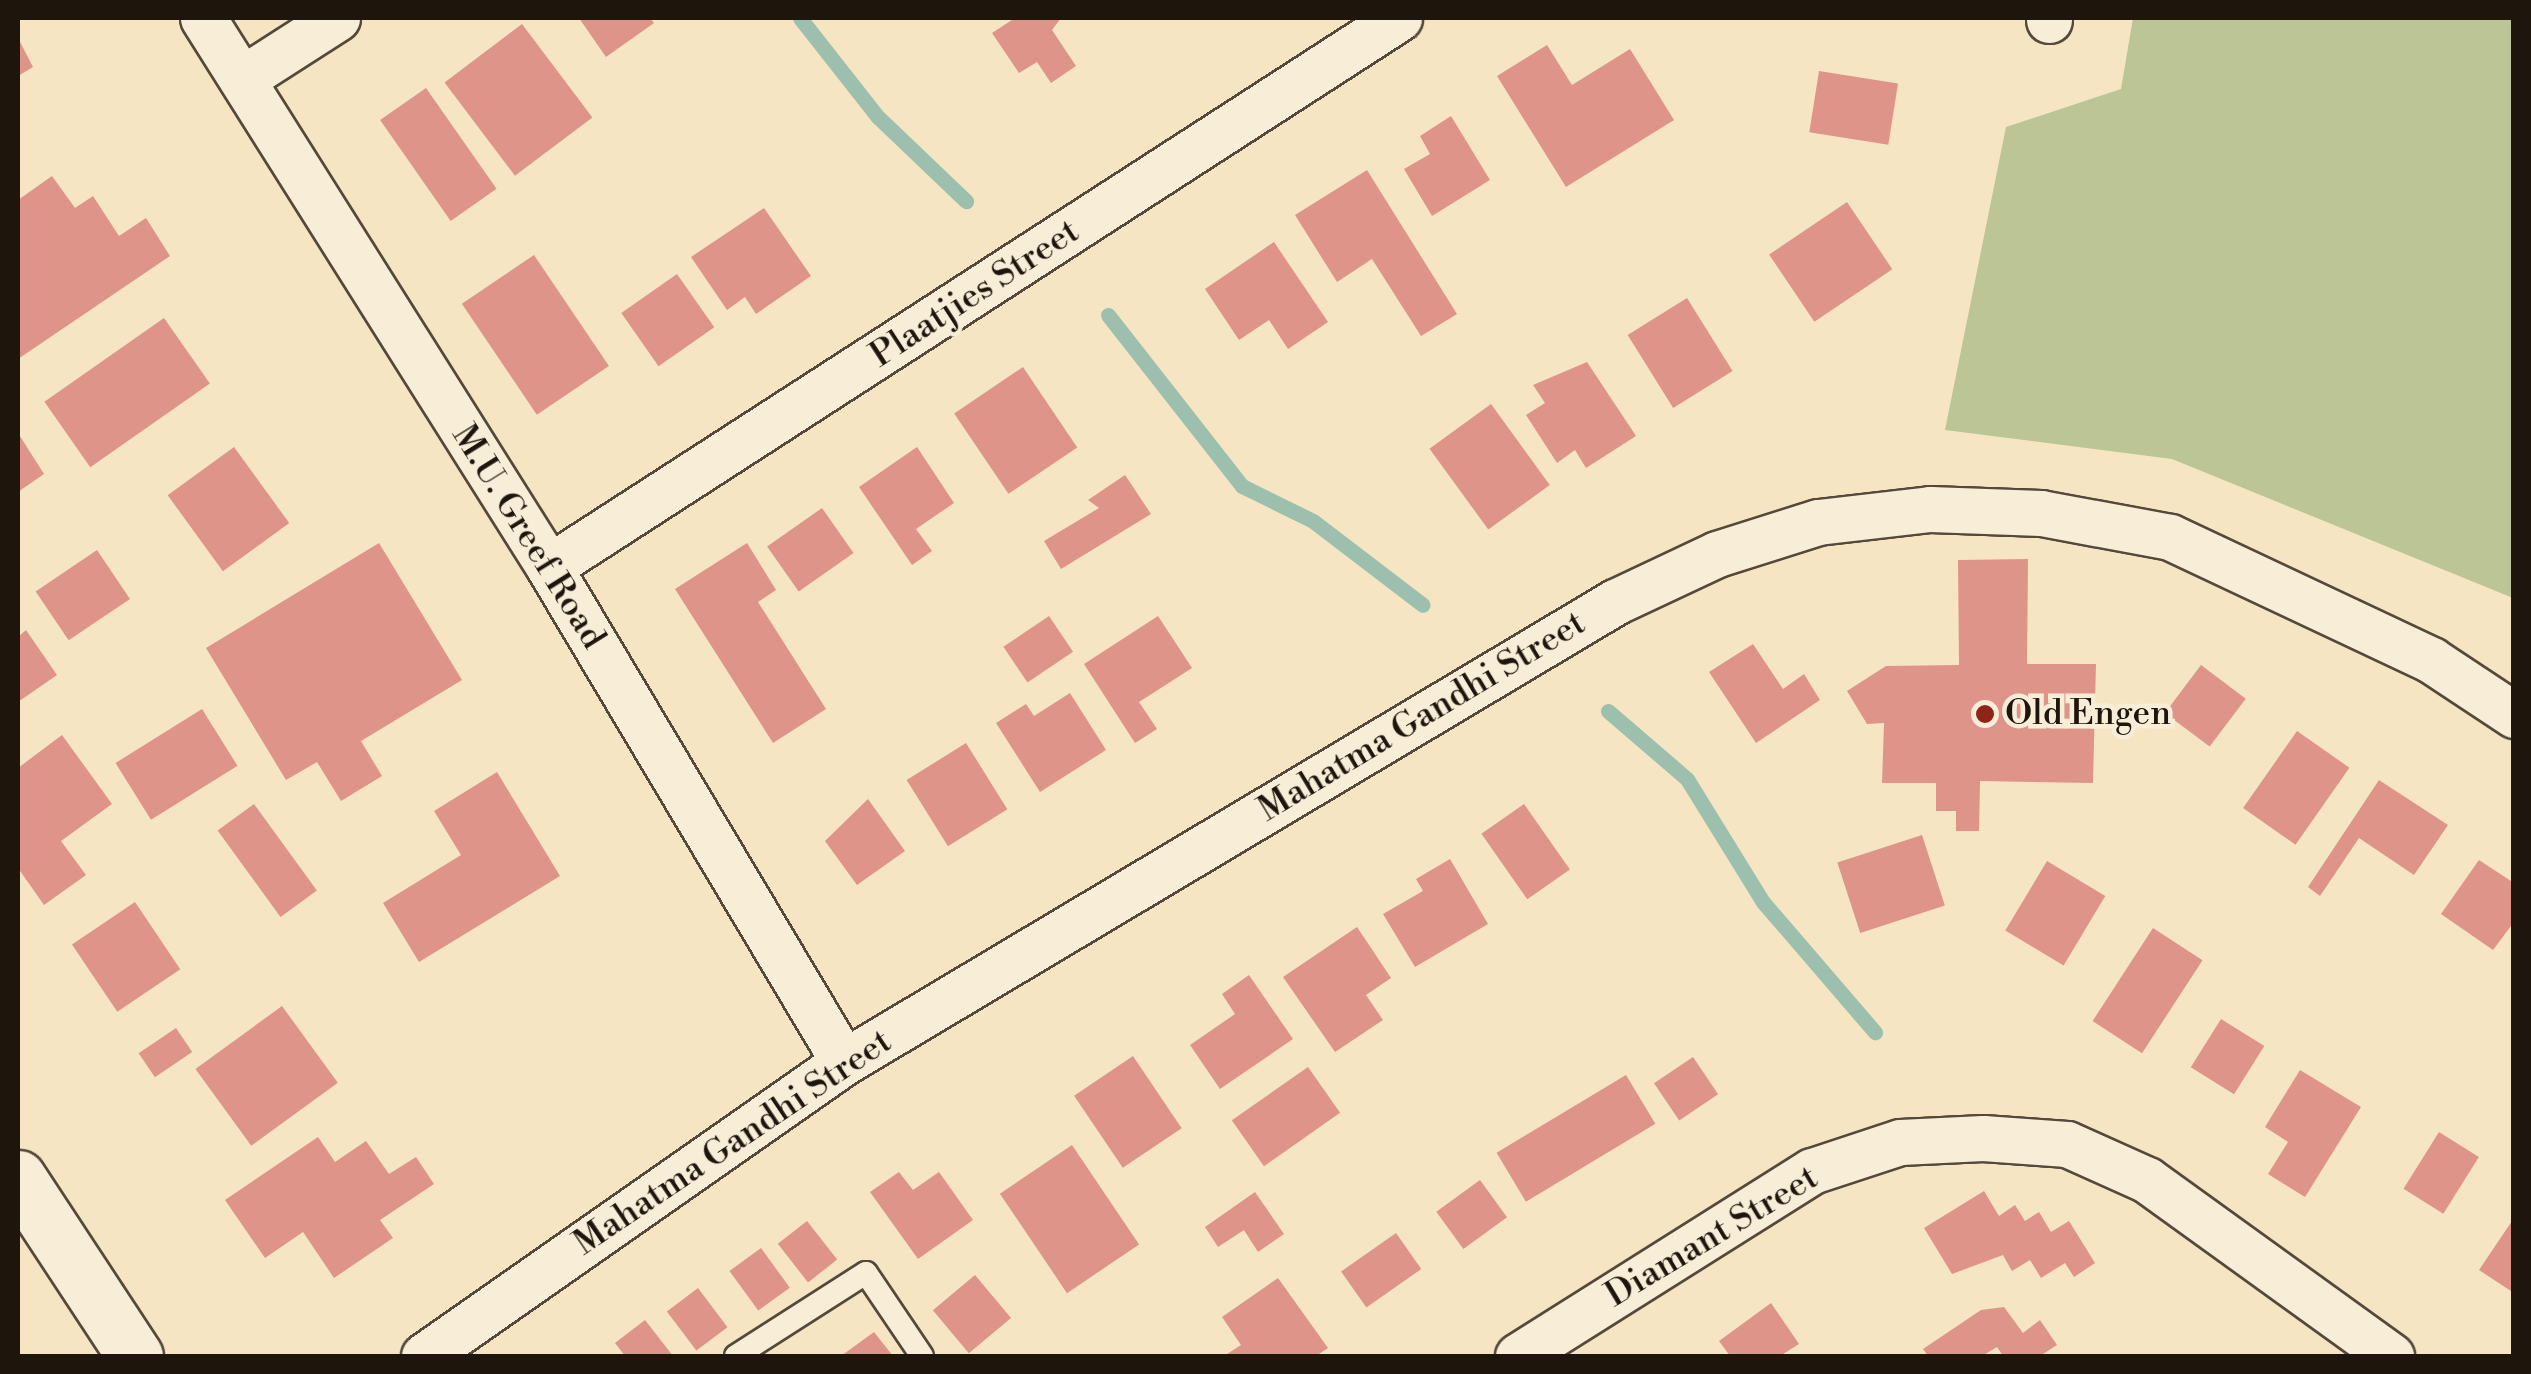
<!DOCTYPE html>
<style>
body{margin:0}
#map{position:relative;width:2531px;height:1374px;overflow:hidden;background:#f5e5c3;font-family:"Libre Bodoni",serif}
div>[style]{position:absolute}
.green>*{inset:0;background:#bbc595}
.stream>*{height:15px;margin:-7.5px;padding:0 7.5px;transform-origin:7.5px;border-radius:7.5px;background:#9dc0ae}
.building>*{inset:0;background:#de9489;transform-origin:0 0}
.roads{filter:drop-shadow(2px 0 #54493a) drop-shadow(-2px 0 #54493a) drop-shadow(0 2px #54493a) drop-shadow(0 -2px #54493a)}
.service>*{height:22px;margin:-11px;padding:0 11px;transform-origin:11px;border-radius:11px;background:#f8eed8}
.minor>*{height:45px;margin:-22.5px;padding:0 22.5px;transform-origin:22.5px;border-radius:22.5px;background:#f8eed8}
.tertiary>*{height:55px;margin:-27.5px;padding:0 27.5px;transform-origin:27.5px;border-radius:27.5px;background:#f8eed8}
.dots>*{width:28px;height:28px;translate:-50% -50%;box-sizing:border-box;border:5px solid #f8eed8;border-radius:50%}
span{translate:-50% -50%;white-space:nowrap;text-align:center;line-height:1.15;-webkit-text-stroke:9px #f8eed8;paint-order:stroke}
.street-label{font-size:35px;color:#1e150c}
.poi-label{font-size:35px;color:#1e150c}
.left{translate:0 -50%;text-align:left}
.frame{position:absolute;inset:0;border:20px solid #1e150c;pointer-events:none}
</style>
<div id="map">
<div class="green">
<i style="clip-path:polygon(2133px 18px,2513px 18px,2513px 598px,2172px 459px,1945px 430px,2006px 127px,2121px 89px)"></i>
</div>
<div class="stream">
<i style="left:800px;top:18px;width:126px;rotate:51.8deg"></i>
<i style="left:878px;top:117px;width:122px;rotate:43.7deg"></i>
<i style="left:1108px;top:315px;width:217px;rotate:51.9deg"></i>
<i style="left:1242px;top:486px;width:79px;rotate:26.2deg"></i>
<i style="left:1313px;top:521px;width:138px;rotate:37.4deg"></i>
<i style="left:1608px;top:711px;width:104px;rotate:40.7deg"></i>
<i style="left:1687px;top:779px;width:145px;rotate:58.3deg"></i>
<i style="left:1763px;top:902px;width:172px;rotate:49.3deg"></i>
</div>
<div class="building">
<i style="clip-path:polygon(579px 18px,650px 18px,654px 23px,606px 57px)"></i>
<i style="clip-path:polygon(1015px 18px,1061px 18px,1052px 30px,1076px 66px,1051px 83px,1037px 62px,1019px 73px,992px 33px)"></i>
<i style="left:522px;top:24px;width:117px;height:97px;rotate:53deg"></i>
<i style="clip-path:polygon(18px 38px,33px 67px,18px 76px)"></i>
<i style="clip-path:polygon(1547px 45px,1572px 85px,1630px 49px,1674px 120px,1566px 187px,1497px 76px)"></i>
<i style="left:1819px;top:71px;width:80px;height:62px;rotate:9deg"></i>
<i style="left:426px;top:88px;width:123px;height:56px;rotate:55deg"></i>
<i style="clip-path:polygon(1451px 116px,1490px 180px,1432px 216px,1404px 169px,1430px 154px,1420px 136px)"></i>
<i style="clip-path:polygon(1367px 170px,1457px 314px,1421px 336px,1372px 259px,1337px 282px,1295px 215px)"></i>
<i style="clip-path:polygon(52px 176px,75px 208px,93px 196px,119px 236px,146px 218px,170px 256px,18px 359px,18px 200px)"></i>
<i style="left:1847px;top:202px;width:81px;height:94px;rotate:56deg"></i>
<i style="clip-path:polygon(764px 208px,811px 276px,756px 314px,745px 297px,727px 310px,691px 257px)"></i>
<i style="clip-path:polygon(1274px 242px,1328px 322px,1288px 349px,1269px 320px,1239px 340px,1205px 289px)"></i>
<i style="left:534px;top:255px;width:134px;height:87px;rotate:56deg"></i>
<i style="left:677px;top:274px;width:65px;height:68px;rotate:55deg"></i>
<i style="left:1687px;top:298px;width:86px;height:70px;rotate:58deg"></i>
<i style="left:164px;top:318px;width:80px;height:146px;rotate:55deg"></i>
<i style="clip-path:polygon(1587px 362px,1636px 436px,1586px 468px,1575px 450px,1557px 463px,1526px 415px,1545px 403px,1533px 385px)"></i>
<i style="left:1023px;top:367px;width:97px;height:83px;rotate:56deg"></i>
<i style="left:1491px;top:404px;width:100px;height:76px;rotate:54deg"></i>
<i style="clip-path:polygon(18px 433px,44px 474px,18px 492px)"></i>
<i style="left:234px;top:447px;width:94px;height:82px;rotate:54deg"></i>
<i style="clip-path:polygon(917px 447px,954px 503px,916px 529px,932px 551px,912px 565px,859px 487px)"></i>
<i style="clip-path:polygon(1125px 475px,1151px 514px,1061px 569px,1044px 541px,1099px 508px,1088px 500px)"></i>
<i style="left:822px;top:508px;width:55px;height:67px;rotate:55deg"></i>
<i style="clip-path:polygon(379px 543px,462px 680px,361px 741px,382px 776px,341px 801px,317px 762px,286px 780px,206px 648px)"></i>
<i style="clip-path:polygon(747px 543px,776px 590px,758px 602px,826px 709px,773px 743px,675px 589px)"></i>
<i style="left:97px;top:550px;width:59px;height:74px;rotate:56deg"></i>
<i style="clip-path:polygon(2028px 559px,2027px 664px,2096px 664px,2093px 783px,1980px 781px,1979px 831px,1956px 831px,1956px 811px,1936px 811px,1936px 783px,1882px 783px,1884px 723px,1867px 724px,1847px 691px,1886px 666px,1959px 665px,1958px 560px)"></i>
<i style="left:1049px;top:616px;width:43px;height:55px;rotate:56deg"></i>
<i style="clip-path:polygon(1158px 616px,1192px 668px,1139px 702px,1157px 729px,1135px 743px,1084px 664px)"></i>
<i style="clip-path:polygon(26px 630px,57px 675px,18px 702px,18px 637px)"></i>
<i style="clip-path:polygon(1753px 644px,1783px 689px,1804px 674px,1820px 700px,1756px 743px,1709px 672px)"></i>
<i style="left:2201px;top:665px;width:56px;height:60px;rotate:37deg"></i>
<i style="clip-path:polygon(1070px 693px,1106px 750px,1040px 792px,996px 723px,1026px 704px,1034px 716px)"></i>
<i style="left:202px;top:709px;width:67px;height:102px;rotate:58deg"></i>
<i style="left:2297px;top:731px;width:64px;height:94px;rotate:35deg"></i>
<i style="clip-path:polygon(62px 735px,112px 804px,61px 841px,86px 875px,44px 905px,18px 868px,18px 768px)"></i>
<i style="left:966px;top:743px;width:78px;height:70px;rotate:58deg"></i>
<i style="clip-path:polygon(497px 772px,560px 876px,419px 962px,383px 903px,461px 855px,434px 811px)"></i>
<i style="clip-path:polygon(2379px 780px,2448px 825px,2414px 875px,2359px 838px,2320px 896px,2308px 887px)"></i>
<i style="clip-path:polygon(868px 799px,905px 851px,857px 885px,825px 841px)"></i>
<i style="left:254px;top:804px;width:107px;height:45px;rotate:54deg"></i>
<i style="left:1524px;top:804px;width:80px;height:52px;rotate:55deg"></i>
<i style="left:1922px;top:835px;width:74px;height:89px;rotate:72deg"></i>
<i style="clip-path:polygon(1450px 859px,1488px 924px,1415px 967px,1383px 914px,1423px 891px,1416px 879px)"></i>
<i style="clip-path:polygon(2479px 860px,2514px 883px,2514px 922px,2493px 950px,2441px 914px)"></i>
<i style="left:2047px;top:861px;width:68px;height:81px;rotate:31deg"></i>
<i style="left:135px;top:902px;width:81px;height:76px;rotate:56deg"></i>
<i style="clip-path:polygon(1357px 927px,1391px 978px,1366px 995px,1383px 1020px,1335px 1052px,1283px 977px)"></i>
<i style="left:2153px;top:928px;width:59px;height:111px;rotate:33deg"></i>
<i style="clip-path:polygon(1249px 975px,1293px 1039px,1220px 1089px,1190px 1045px,1235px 1014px,1222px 994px)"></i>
<i style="left:282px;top:1006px;width:95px;height:107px;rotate:54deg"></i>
<i style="left:2221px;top:1019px;width:51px;height:57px;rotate:32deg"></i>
<i style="left:176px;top:1028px;width:29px;height:45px;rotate:56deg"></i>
<i style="left:1133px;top:1056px;width:87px;height:71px;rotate:56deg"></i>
<i style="left:1693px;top:1057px;width:45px;height:47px;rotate:56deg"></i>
<i style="left:1308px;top:1067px;width:56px;height:93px;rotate:55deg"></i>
<i style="clip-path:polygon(2300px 1070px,2361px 1107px,2305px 1197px,2268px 1174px,2288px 1142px,2265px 1127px)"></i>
<i style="left:1626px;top:1075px;width:57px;height:151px;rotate:59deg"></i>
<i style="left:2439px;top:1132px;width:47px;height:67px;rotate:32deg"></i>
<i style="clip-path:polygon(318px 1137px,335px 1162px,366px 1141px,389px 1174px,416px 1157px,434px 1184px,380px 1220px,393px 1238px,334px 1278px,303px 1232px,265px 1258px,225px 1200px)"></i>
<i style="left:1072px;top:1145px;width:120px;height:87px;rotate:56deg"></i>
<i style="clip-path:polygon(899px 1172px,913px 1190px,939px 1172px,973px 1220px,918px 1259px,870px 1192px)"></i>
<i style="left:1480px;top:1180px;width:46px;height:54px;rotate:54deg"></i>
<i style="clip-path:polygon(1984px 1191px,1999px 1216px,2015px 1205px,2025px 1221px,2039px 1212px,2051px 1232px,2069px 1221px,2095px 1263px,2074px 1277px,2065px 1263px,2041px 1278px,2030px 1260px,2012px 1271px,2003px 1255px,1952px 1274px,1924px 1228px)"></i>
<i style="clip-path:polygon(1255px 1192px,1284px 1234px,1258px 1252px,1244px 1230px,1218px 1247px,1205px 1227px)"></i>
<i style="clip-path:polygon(2514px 1218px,2514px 1293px,2479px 1270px)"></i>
<i style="left:807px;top:1221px;width:49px;height:37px;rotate:52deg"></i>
<i style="left:1396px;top:1233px;width:44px;height:67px;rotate:55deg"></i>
<i style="left:761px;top:1248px;width:49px;height:39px;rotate:54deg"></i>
<i style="left:975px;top:1275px;width:56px;height:55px;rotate:50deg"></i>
<i style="clip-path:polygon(1278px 1278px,1328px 1348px,1316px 1356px,1224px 1356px,1241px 1345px,1222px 1317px)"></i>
<i style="left:698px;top:1288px;width:49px;height:39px;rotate:53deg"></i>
<i style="clip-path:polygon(1771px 1303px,1799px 1344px,1780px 1356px,1730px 1356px,1719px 1341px)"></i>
<i style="clip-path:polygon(2004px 1307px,2023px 1333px,2040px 1320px,2057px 1345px,2040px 1356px,2003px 1356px,1997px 1347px,1982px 1356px,1928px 1356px,1923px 1349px,1981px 1310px)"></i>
<i style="clip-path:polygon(645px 1320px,673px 1356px,625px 1356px,615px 1343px)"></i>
<i style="clip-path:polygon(874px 1332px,893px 1356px,841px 1356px)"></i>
</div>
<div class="roads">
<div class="service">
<i style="left:736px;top:1356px;width:154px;rotate:-32.6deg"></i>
<i style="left:866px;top:1273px;width:100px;rotate:56deg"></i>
</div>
<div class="minor">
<i style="left:203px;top:18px;width:649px;rotate:57.78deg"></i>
<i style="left:549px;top:567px;width:576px;rotate:59.21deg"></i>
<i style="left:2049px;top:20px;width:2px;rotate:-90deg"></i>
<i style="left:242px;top:79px;width:113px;rotate:-32.7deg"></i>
<i style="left:549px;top:567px;width:1012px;rotate:-32.86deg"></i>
<i style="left:424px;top:1356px;width:513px;rotate:-34.99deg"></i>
<i style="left:844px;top:1062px;width:898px;rotate:-30.82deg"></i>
<i style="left:1615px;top:602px;width:113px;rotate:-25.2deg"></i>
<i style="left:1717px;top:554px;width:106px;rotate:-17.6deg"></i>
<i style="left:1818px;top:522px;width:113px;rotate:-6.6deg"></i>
<i style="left:1930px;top:509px;width:111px;rotate:2.1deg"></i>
<i style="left:2041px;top:513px;width:131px;rotate:10.5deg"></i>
<i style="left:2170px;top:537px;width:289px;rotate:25.2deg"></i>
<i style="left:2431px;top:660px;width:100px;rotate:33.5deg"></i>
<i style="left:1518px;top:1356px;width:347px;rotate:-32.2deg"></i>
<i style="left:1812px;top:1171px;width:93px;rotate:-18.2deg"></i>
<i style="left:1900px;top:1142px;width:83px;rotate:-2.8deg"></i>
<i style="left:1983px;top:1138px;width:84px;rotate:4.1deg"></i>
<i style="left:2067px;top:1144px;width:88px;rotate:24.2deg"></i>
<i style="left:2147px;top:1180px;width:301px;rotate:35.8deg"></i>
</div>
<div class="tertiary">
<i style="left:18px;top:1178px;width:213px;rotate:56.7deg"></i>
</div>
</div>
<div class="dots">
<i style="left:1985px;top:714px;background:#8f2418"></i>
</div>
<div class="street-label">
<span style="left:975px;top:294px;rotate:-33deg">Plaatjies Street</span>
<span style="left:528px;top:537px;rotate:58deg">M.U. Greef Road</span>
<span style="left:1422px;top:717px;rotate:-31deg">Mahatma Gandhi Street</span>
<span style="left:733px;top:1143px;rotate:-34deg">Mahatma Gandhi Street</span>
<span style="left:1712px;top:1237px;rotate:-31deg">Diamant Street</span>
</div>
<div class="poi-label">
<span class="left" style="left:2005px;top:714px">Old Engen</span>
</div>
<div class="frame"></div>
</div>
